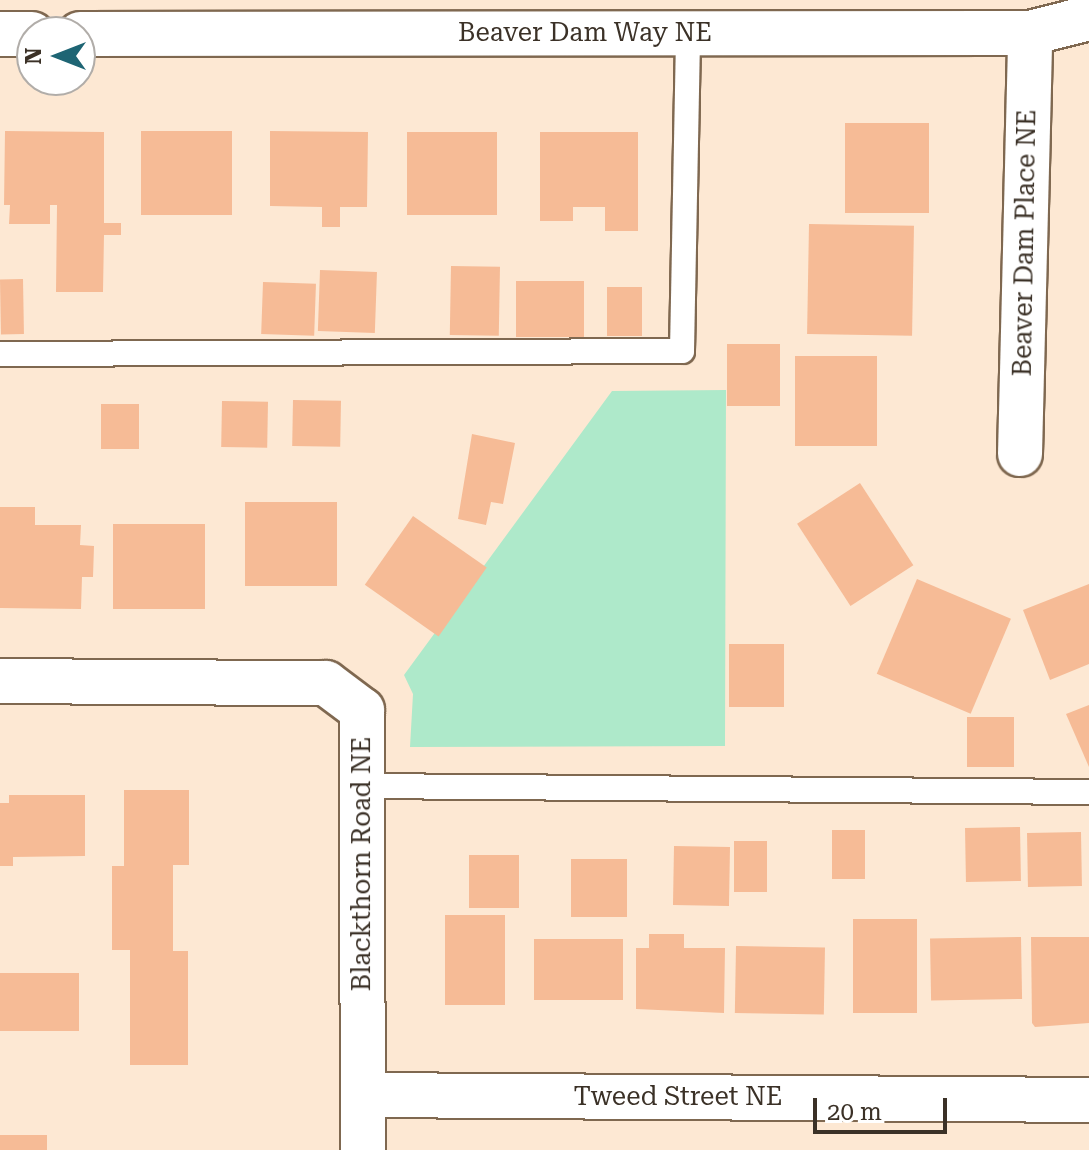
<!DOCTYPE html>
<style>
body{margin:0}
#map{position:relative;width:1089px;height:1150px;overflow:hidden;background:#fde8d3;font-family:"Roboto Serif",serif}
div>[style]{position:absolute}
.green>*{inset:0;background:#aee9ca}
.building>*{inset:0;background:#f6bb96;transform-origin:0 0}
.roads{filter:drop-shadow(2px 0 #7f6850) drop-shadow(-2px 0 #7f6850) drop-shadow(0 2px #7f6850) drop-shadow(0 -2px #7f6850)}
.lane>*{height:24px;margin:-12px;padding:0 12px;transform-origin:12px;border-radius:12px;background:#fff}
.street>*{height:44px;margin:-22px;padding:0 22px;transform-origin:22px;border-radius:22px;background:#fff}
span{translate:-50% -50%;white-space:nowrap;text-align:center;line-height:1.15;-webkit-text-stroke:6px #fff;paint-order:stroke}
.street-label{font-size:26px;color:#3b3127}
.north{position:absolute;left:16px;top:16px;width:80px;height:80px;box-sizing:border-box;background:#fff;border:2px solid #b1ada9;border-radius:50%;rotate:270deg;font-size:22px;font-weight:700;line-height:32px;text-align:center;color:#3b3127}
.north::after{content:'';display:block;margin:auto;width:28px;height:36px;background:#1e6574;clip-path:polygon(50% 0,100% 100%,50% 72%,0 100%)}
.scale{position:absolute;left:813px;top:1098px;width:134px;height:36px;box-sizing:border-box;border:4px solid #3b3127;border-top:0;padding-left:10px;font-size:24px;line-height:28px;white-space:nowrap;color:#3b3127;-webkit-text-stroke:6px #fff;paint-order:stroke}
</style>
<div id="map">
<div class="green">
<i style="clip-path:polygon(726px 390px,725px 746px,410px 747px,413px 694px,404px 675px,612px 391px)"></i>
</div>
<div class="building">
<i style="left:845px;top:123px;width:84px;height:90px"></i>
<i style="clip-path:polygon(5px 131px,104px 132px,104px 223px,121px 223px,121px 235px,104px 235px,103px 292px,56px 292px,57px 205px,50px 205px,50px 224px,9px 224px,10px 205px,4px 205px)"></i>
<i style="left:141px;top:131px;width:91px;height:84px"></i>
<i style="clip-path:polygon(270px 131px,368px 132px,367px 207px,340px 207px,340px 227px,322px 227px,322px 207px,270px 206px)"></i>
<i style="left:407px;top:132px;width:90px;height:83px"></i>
<i style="clip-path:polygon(540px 132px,638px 132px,638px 231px,605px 231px,605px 207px,573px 207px,573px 221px,540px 221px)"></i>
<i style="left:809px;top:224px;width:105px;height:110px;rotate:1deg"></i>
<i style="left:451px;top:266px;width:49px;height:69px;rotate:1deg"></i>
<i style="left:320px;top:270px;width:57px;height:61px;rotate:2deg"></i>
<i style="left:23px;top:279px;width:55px;height:23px;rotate:89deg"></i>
<i style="left:516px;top:281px;width:68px;height:56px"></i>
<i style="left:263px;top:282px;width:53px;height:52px;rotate:2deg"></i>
<i style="left:607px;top:287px;width:35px;height:49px"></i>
<i style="left:727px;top:344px;width:53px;height:62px"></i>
<i style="left:795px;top:356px;width:82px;height:90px"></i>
<i style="left:293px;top:400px;width:48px;height:46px;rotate:1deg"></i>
<i style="left:222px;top:401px;width:46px;height:46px;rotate:1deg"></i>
<i style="left:101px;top:404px;width:38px;height:45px"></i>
<i style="clip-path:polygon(472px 434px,515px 443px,503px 504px,491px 502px,486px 525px,458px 519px)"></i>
<i style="left:860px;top:483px;width:98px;height:75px;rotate:57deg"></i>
<i style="left:337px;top:502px;width:84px;height:92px;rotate:90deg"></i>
<i style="clip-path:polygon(0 507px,35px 507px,35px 525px,81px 525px,80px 545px,94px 546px,93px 577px,82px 577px,81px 609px,0 608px)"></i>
<i style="left:413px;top:516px;width:90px;height:84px;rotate:35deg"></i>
<i style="left:113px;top:524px;width:92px;height:85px"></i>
<i style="left:917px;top:579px;width:102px;height:103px;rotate:23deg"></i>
<i style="clip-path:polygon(1089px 584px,1089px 664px,1050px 680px,1023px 610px)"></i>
<i style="left:729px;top:644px;width:55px;height:63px"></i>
<i style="clip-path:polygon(1089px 705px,1089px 767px,1066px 714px)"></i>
<i style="left:1014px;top:717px;width:50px;height:47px;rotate:90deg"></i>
<i style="clip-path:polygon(124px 790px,189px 790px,189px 865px,173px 865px,173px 951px,188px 951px,188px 1065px,130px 1065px,130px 950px,112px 950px,112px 866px,124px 866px)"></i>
<i style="clip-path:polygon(9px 795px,85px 795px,85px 856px,13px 857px,13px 866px,0 866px,0 803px,9px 803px)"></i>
<i style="left:1020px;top:827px;width:54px;height:55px;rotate:89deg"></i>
<i style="left:832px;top:830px;width:33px;height:49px"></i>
<i style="left:1081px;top:832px;width:54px;height:54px;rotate:89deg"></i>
<i style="left:734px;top:841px;width:33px;height:51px"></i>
<i style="left:730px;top:847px;width:59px;height:56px;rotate:91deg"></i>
<i style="left:469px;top:855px;width:50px;height:53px"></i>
<i style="left:627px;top:859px;width:58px;height:56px;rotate:90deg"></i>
<i style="left:445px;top:915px;width:60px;height:90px"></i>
<i style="left:853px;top:919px;width:64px;height:94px"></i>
<i style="clip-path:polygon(649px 934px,684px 934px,684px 948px,725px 948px,724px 1013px,636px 1009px,636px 948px,649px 948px)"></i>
<i style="left:1021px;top:937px;width:62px;height:91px;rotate:89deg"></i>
<i style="clip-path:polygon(1031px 937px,1089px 937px,1089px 1023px,1035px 1027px,1032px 1023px)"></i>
<i style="left:534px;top:939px;width:89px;height:61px"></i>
<i style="left:736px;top:946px;width:89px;height:67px;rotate:1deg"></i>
<i style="left:0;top:973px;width:79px;height:58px"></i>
<i style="left:0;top:1135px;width:47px;height:15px"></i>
</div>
<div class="roads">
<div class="lane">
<i style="left:0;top:354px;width:682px;rotate:-0.25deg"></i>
<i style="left:682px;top:351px;width:318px;rotate:-88.9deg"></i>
<i style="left:362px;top:786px;width:727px;rotate:0.47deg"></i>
</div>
<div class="street">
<i style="left:0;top:34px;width:32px"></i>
<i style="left:80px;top:34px;width:950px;rotate:-0.06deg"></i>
<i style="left:1030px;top:33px;width:61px;rotate:-14.3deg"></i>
<i style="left:1020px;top:454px;width:421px;rotate:-88.6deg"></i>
<i style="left:0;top:681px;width:326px;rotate:0.4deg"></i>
<i style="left:326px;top:683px;width:45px;rotate:36.9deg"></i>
<i style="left:362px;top:710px;width:440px;rotate:89.9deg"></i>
<i style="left:363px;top:1095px;width:726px;rotate:0.39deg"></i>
</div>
</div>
<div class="street-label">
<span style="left:585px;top:33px">Beaver Dam Way NE</span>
<span style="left:1025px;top:243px;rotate:-89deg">Beaver Dam Place NE</span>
<span style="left:362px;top:864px;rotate:-90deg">Blackthorn Road NE</span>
<span style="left:678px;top:1097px">Tweed Street NE</span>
</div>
<div class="north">N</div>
<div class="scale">20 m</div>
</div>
